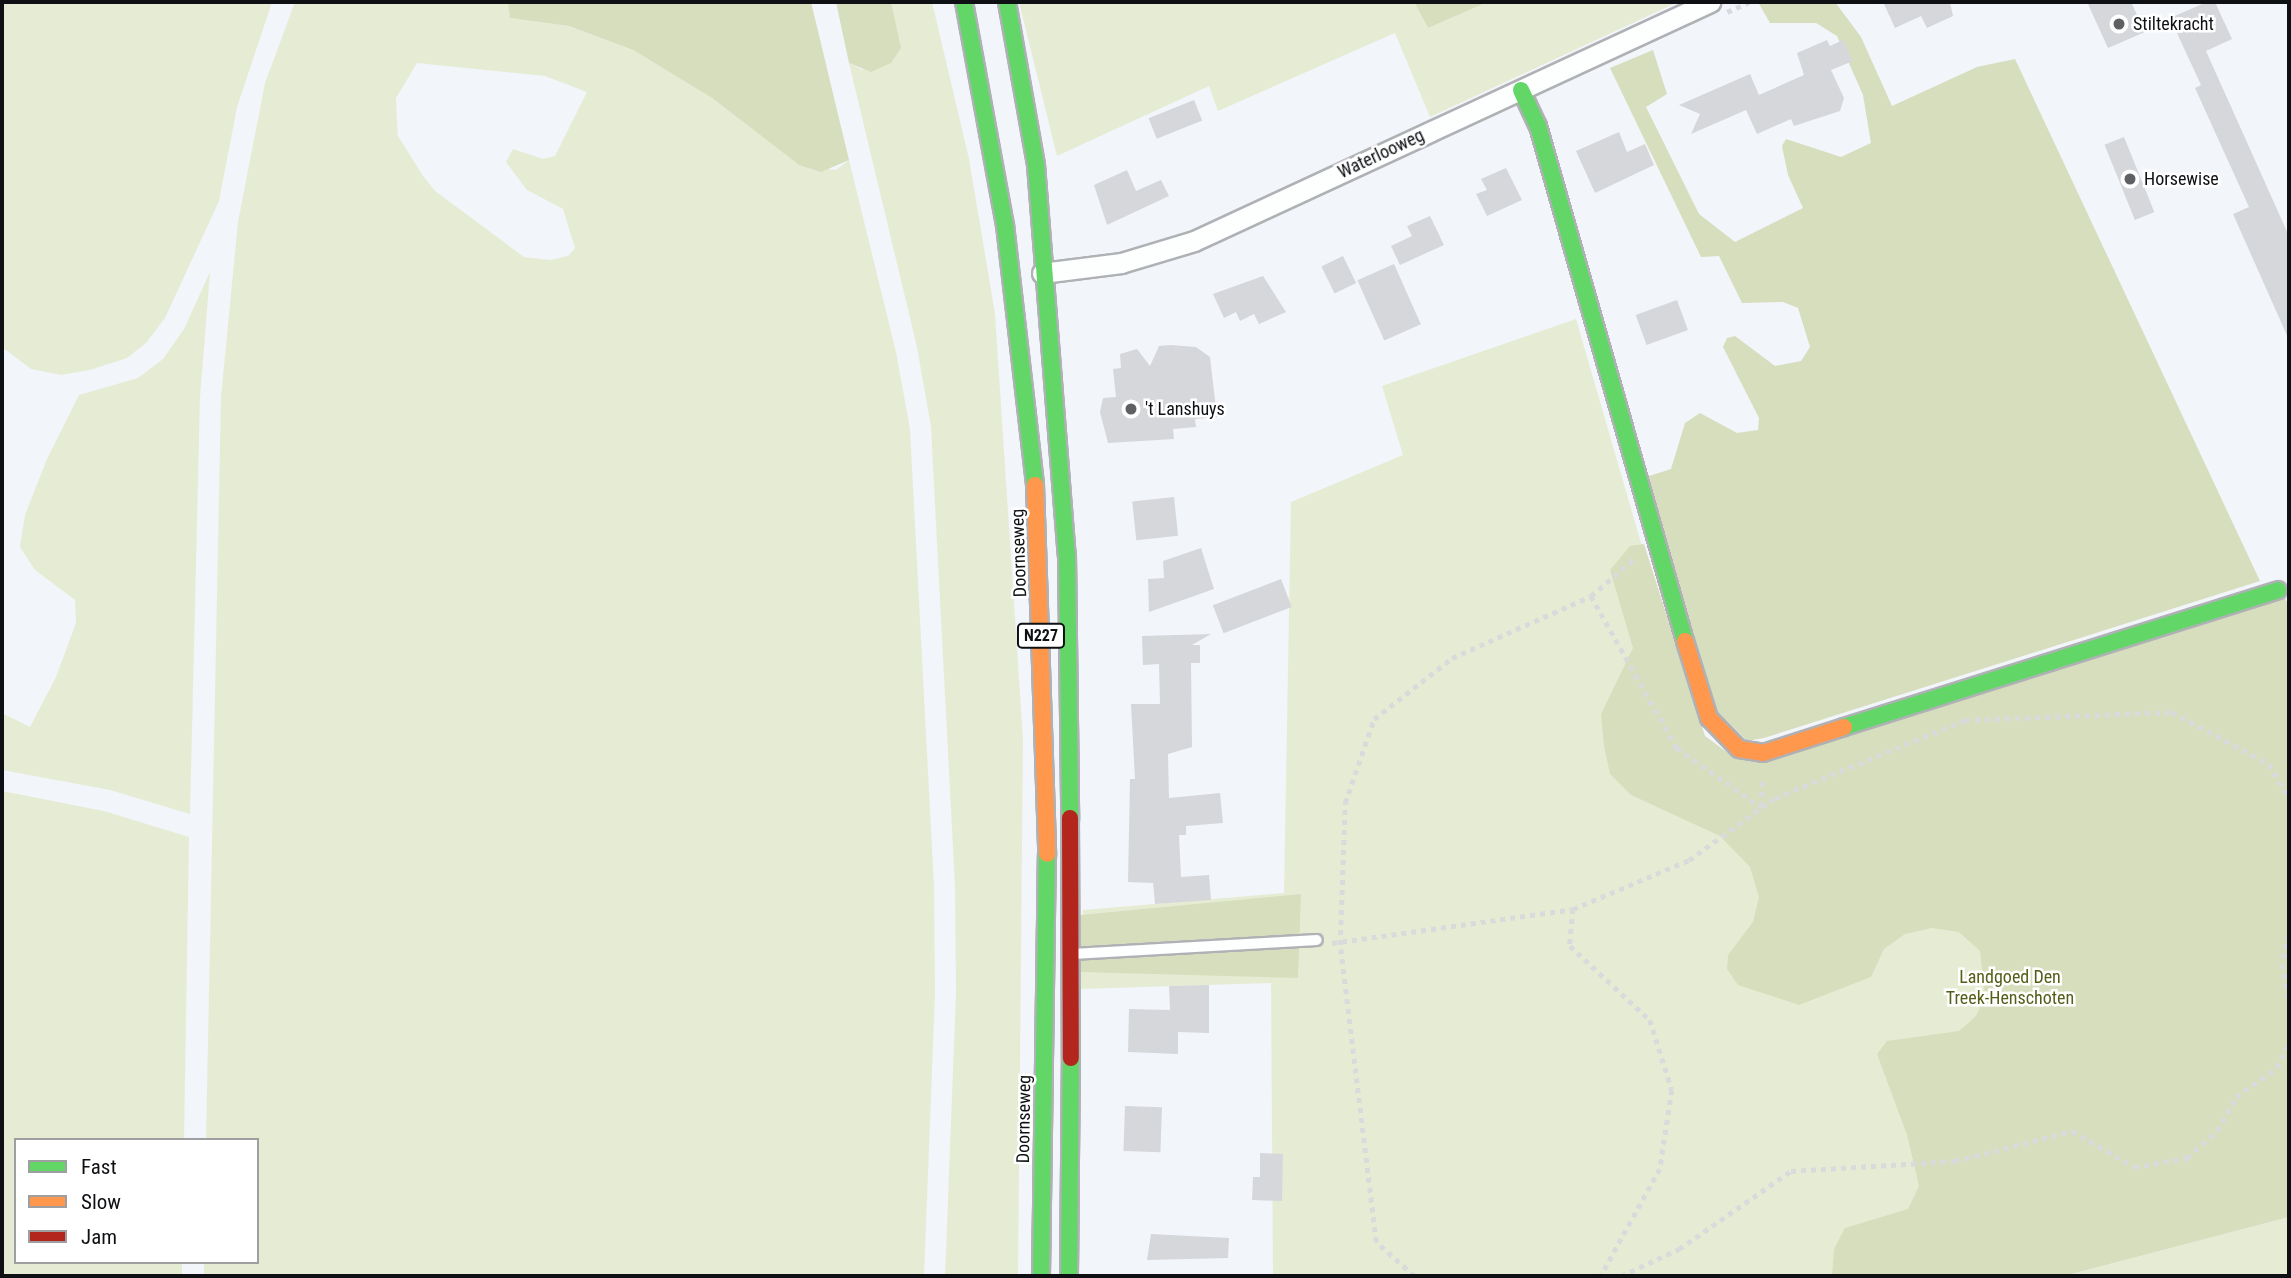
<!DOCTYPE html>
<style>
body{margin:0}
#map{position:relative;width:2291px;height:1278px;overflow:hidden;background:#f2f5fa;font-family:"Roboto Condensed",sans-serif}
div>[style]{position:absolute}
.green>*{inset:0;background:#e6ecd4}
.forest>*{inset:0;background:#d6debe}
.building>*{inset:0;background:#d6d7db;transform-origin:0 0}
.path>*{height:4.5px;margin-top:-2.25px;transform-origin:0;background:repeating-linear-gradient(90deg,#d8dadb 0 5px,transparent 0 10px)}
.roads{filter:drop-shadow(2px 0 #afb1b5) drop-shadow(-2px 0 #afb1b5) drop-shadow(0 2px #afb1b5) drop-shadow(0 -2px #afb1b5)}
.lane>*{height:10px;margin:-5px;padding:0 5px;transform-origin:5px;border-radius:5px;background:#fdfefe}
.street>*{height:19px;margin:-9.5px;padding:0 9.5px;transform-origin:9.5px;border-radius:9.5px;background:#fdfefe}
.fast>*{height:16px;margin:-8px;padding:0 8px;transform-origin:8px;border-radius:8px;background:#63d668}
.slow>*{height:16px;margin:-8px;padding:0 8px;transform-origin:8px;border-radius:8px;background:#ff974d}
.jam>*{height:16px;margin:-8px;padding:0 8px;transform-origin:8px;border-radius:8px;background:#b3261e}
.dots>*{width:19px;height:19px;translate:-50% -50%;box-sizing:border-box;border:4px solid #fff;border-radius:50%}
span{translate:-50% -50%;white-space:nowrap;text-align:center;line-height:1.15;-webkit-text-stroke:5px #fff;paint-order:stroke}
.shield-label span{padding:2px 5px;background:#fff;border:2px solid;border-radius:5px;-webkit-text-stroke-width:0}
.shield-label{font-size:16px;color:#0e1013;font-weight:700}
.poi-label{font-size:18px;color:#0e1013}
.left{translate:0 -50%;text-align:left}
.street-label{font-size:18px;color:#0e1013}
.park-label{font-size:18px;color:#555e18}
.frame{position:absolute;inset:0;border:4px solid #0e1013;pointer-events:none}
.legend{position:absolute;left:14px;top:1138px;width:245px;height:126px;box-sizing:border-box;background:#fff;border:2px solid #9f9fa1;margin:0;padding:9px 12px;list-style:none;font-size:21px;color:#0e1013}
.legend li{display:flex;align-items:center;gap:14px;height:35px}
.legend b{width:35px;border:2px solid #9f9fa1}
</style>
<div id="map">
<div class="green">
<i style="clip-path:polygon(2px 2px,272px 2px,237px 107px,219px 201px,165px 318px,146px 343px,127px 358px,90px 370px,61px 375px,31px 369px,2px 347px)"></i>
<i style="clip-path:polygon(evenodd,295px 2px,508px 2px,511px 18px,569px 26px,633px 50px,712px 98px,799px 165px,836px 170px,849px 160px,896px 352px,910px 429px,934px 887px,935px 993px,924px 1276px,204px 1276px,204px 1262px,257px 1262px,257px 1140px,206px 1140px,221px 397px,238px 222px,265px 83px,295px 2px,417px 63px,545px 76px,587px 92px,555px 156px,543px 159px,513px 149px,506px 162px,527px 190px,563px 209px,575px 248px,568px 256px,550px 260px,524px 257px,435px 191px,423px 176px,398px 136px,397px 122px,396px 98px,417px 63px)"></i>
<i style="clip-path:polygon(891px 2px,932px 2px,969px 159px,995px 314px,1023px 740px,1018px 1276px,945px 1276px,956px 993px,955px 886px,931px 427px,917px 347px,849px 63px,863px 70px,893px 14px)"></i>
<i style="clip-path:polygon(1019px 2px,1414px 2px,1428px 28px,1488px 2px,1678px 2px,1430px 117px,1395px 33px,1218px 111px,1209px 86px,1057px 156px)"></i>
<i style="clip-path:polygon(210px 272px,200px 397px,190px 814px,110px 790px,2px 770px,2px 713px,30px 727px,56px 677px,76px 623px,75px 600px,35px 570px,20px 547px,25px 515px,47px 459px,79px 395px,138px 378px,163px 359px,184px 329px)"></i>
<i style="clip-path:polygon(1576px 319px,1713px 791px,2289px 602px,2289px 1200px,2018px 1276px,1273px 1276px,1271px 983px,1079px 989px,1083px 910px,1284px 893px,1291px 502px,1403px 455px,1382px 386px)"></i>
<i style="clip-path:polygon(2px 791px,104px 811px,189px 837px,184px 1140px,16px 1140px,16px 1262px,182px 1262px,182px 1276px,2px 1276px)"></i>
<i style="clip-path:polygon(2289px 1217px,2289px 1276px,2064px 1276px)"></i>
</div>
<div class="forest">
<i style="clip-path:polygon(508px 2px,811px 2px,849px 160px,821px 172px,799px 165px,712px 98px,633px 50px,569px 26px,510px 18px)"></i>
<i style="clip-path:polygon(836px 2px,891px 2px,901px 48px,891px 63px,871px 72px,849px 63px)"></i>
<i style="clip-path:polygon(1414px 2px,1488px 2px,1428px 28px)"></i>
<i style="clip-path:polygon(1758px 2px,1835px 2px,1861px 37px,1892px 106px,1977px 67px,2015px 59px,2260px 581px,1764px 738px,1747px 741px,1716px 710px,1643px 478px,1671px 469px,1685px 423px,1700px 413px,1737px 433px,1758px 430px,1759px 418px,1723px 347px,1727px 338px,1735px 336px,1775px 366px,1801px 361px,1810px 347px,1798px 308px,1783px 302px,1742px 303px,1719px 256px,1701px 257px,1610px 68px,1653px 50px,1667px 94px,1646px 107px,1699px 214px,1735px 242px,1803px 208px,1788px 175px,1782px 146px,1786px 139px,1841px 157px,1871px 143px,1863px 95px,1837px 36px,1816px 23px,1770px 23px)"></i>
<i style="clip-path:polygon(1644px 544px,1705px 736px,1736px 759px,2283px 593px,2289px 607px,2289px 1217px,2064px 1276px,1832px 1276px,1834px 1249px,1845px 1228px,1908px 1209px,1919px 1186px,1907px 1135px,1877px 1054px,1887px 1041px,1959px 1031px,1976px 1016px,1985px 997px,1980px 951px,1959px 932px,1932px 928px,1905px 934px,1884px 949px,1871px 977px,1799px 1005px,1738px 985px,1727px 969px,1728px 955px,1753px 922px,1759px 897px,1750px 867px,1720px 836px,1631px 795px,1610px 774px,1604px 746px,1601px 714px,1633px 648px,1610px 570px,1630px 546px)"></i>
<i style="clip-path:polygon(1301px 894px,1298px 978px,1079px 972px,1080px 915px)"></i>
</div>
<div class="building">
<i style="clip-path:polygon(1883px 2px,1950px 2px,1953px 16px,1927px 28px,1921px 16px,1895px 28px)"></i>
<i style="clip-path:polygon(2087px 2px,2131px 2px,2145px 32px,2108px 48px)"></i>
<i style="clip-path:polygon(2207px 2px,2215px 2px,2232px 39px,2206px 51px,2289px 236px,2289px 340px,2233px 214px,2249px 207px,2195px 88px,2201px 85px,2170px 18px)"></i>
<i style="clip-path:polygon(1827px 40px,1830px 46px,1843px 40px,1853px 61px,1831px 70px,1844px 98px,1840px 111px,1794px 126px,1791px 119px,1757px 134px,1746px 110px,1691px 134px,1700px 114px,1679px 105px,1750px 74px,1759px 95px,1804px 75px,1797px 53px)"></i>
<i style="left:1194px;top:100px;width:22px;height:49px;rotate:68deg"></i>
<i style="clip-path:polygon(1619px 132px,1627px 152px,1645px 144px,1654px 165px,1595px 193px,1576px 151px)"></i>
<i style="left:2124px;top:137px;width:81px;height:21px;rotate:68deg"></i>
<i style="clip-path:polygon(1506px 168px,1522px 200px,1487px 216px,1476px 194px,1487px 190px,1481px 179px)"></i>
<i style="clip-path:polygon(1127px 170px,1136px 191px,1161px 180px,1169px 196px,1107px 225px,1094px 185px)"></i>
<i style="clip-path:polygon(1430px 216px,1444px 245px,1400px 265px,1391px 246px,1412px 236px,1407px 226px)"></i>
<i style="left:1343px;top:256px;width:30px;height:24px;rotate:64deg"></i>
<i style="left:1394px;top:264px;width:66px;height:40px;rotate:66deg"></i>
<i style="clip-path:polygon(1263px 276px,1286px 312px,1259px 324px,1254px 314px,1240px 321px,1236px 312px,1224px 318px,1213px 294px)"></i>
<i style="left:1677px;top:300px;width:32px;height:44px;rotate:70deg"></i>
<i style="clip-path:polygon(1171px 345px,1196px 347px,1210px 357px,1217px 417px,1195px 419px,1196px 427px,1173px 429px,1174px 439px,1108px 443px,1100px 412px,1103px 398px,1116px 397px,1113px 369px,1121px 368px,1120px 354px,1137px 349px,1150px 366px,1159px 346px)"></i>
<i style="left:1174px;top:497px;width:39px;height:42px;rotate:84deg"></i>
<i style="clip-path:polygon(1201px 548px,1214px 589px,1149px 612px,1148px 579px,1164px 578px,1163px 561px)"></i>
<i style="left:1281px;top:579px;width:30px;height:73px;rotate:69deg"></i>
<i style="clip-path:polygon(1211px 634px,1192px 645px,1200px 645px,1200px 663px,1191px 663px,1192px 747px,1168px 754px,1169px 798px,1220px 793px,1223px 823px,1186px 826px,1186px 835px,1179px 835px,1181px 877px,1209px 875px,1211px 900px,1155px 904px,1153px 883px,1128px 882px,1130px 779px,1135px 779px,1131px 704px,1160px 704px,1159px 664px,1143px 665px,1142px 636px)"></i>
<i style="clip-path:polygon(1209px 985px,1209px 1033px,1178px 1032px,1178px 1054px,1128px 1052px,1129px 1009px,1170px 1010px,1169px 986px)"></i>
<i style="left:1125px;top:1106px;width:37px;height:45px;rotate:2deg"></i>
<i style="clip-path:polygon(1260px 1153px,1283px 1154px,1282px 1201px,1252px 1200px,1253px 1177px,1260px 1177px)"></i>
<i style="clip-path:polygon(1151px 1234px,1229px 1238px,1228px 1258px,1147px 1260px)"></i>
</div>
<div class="path">
<i style="left:1727px;top:12px;width:24px;rotate:-24deg"></i>
<i style="left:1591px;top:596px;width:175px;rotate:60.5deg"></i>
<i style="left:1677px;top:748px;width:103px;rotate:35.1deg"></i>
<i style="left:1761px;top:807px;width:30px;rotate:-88deg"></i>
<i style="left:1573px;top:909px;width:37px;rotate:95deg"></i>
<i style="left:1570px;top:946px;width:109px;rotate:42.8deg"></i>
<i style="left:1650px;top:1020px;width:73px;rotate:72.6deg"></i>
<i style="left:1672px;top:1090px;width:80px;rotate:98.6deg"></i>
<i style="left:1660px;top:1169px;width:122px;rotate:118.9deg"></i>
<i style="left:2289px;top:934px;width:31px;rotate:103deg"></i>
<i style="left:2282px;top:964px;width:38px;rotate:79deg"></i>
<i style="left:1332px;top:943px;width:243px;rotate:-8deg"></i>
<i style="left:1573px;top:909px;width:126px;rotate:-22.9deg"></i>
<i style="left:1689px;top:860px;width:106px;rotate:-35.8deg"></i>
<i style="left:1775px;top:798px;width:205px;rotate:-22.3deg"></i>
<i style="left:1965px;top:720px;width:207px;rotate:-2.2deg"></i>
<i style="left:2172px;top:712px;width:110px;rotate:28.2deg"></i>
<i style="left:2269px;top:764px;width:39px;rotate:59deg"></i>
<i style="left:1414px;top:1276px;width:51px;rotate:-138.2deg"></i>
<i style="left:1376px;top:1242px;width:299px;rotate:-96.9deg"></i>
<i style="left:1340px;top:945px;width:142px;rotate:-88deg"></i>
<i style="left:1345px;top:803px;width:89px;rotate:-71deg"></i>
<i style="left:1374px;top:719px;width:99px;rotate:-38deg"></i>
<i style="left:1452px;top:658px;width:152px;rotate:-24deg"></i>
<i style="left:1591px;top:596px;width:55px;rotate:-40.6deg"></i>
<i style="left:1621px;top:1276px;width:64px;rotate:-25deg"></i>
<i style="left:1679px;top:1249px;width:136px;rotate:-34.9deg"></i>
<i style="left:1791px;top:1171px;width:164px;rotate:-3.5deg"></i>
<i style="left:1955px;top:1161px;width:121px;rotate:-14.4deg"></i>
<i style="left:2072px;top:1131px;width:72px;rotate:30.1deg"></i>
<i style="left:2134px;top:1167px;width:54px;rotate:-9.6deg"></i>
<i style="left:2187px;top:1158px;width:40px;rotate:-42deg"></i>
<i style="left:2217px;top:1131px;width:39px;rotate:-61deg"></i>
<i style="left:2236px;top:1097px;width:50px;rotate:-35.3deg"></i>
<i style="left:2277px;top:1068px;width:29px;rotate:-65deg"></i>
</div>
<div class="roads">
<div class="lane">
<i style="left:1073px;top:954px;width:244px;rotate:-3.3deg"></i>
</div>
<div class="street">
<i style="left:1042px;top:273px;width:80px;rotate:-7.2deg"></i>
<i style="left:1121px;top:263px;width:76px;rotate:-16.8deg"></i>
<i style="left:1194px;top:241px;width:569px;rotate:-24.85deg"></i>
</div>
<div class="fast">
<i style="left:964px;top:2px;width:227px;rotate:79.6deg"></i>
<i style="left:1005px;top:225px;width:262px;rotate:83.4deg"></i>
<i style="left:1007px;top:2px;width:166px;rotate:79.9deg"></i>
<i style="left:1036px;top:165px;width:391px;rotate:85.5deg"></i>
<i style="left:1067px;top:555px;width:263px;rotate:89.3deg"></i>
<i style="left:1521px;top:90px;width:40px;rotate:65deg"></i>
<i style="left:1538px;top:126px;width:536px;rotate:74.07deg"></i>
<i style="left:1844px;top:727px;width:455px;rotate:-17.5deg"></i>
<i style="left:1041px;top:1276px;width:422px;rotate:-89.2deg"></i>
<i style="left:1069px;top:1276px;width:218px;rotate:-89.5deg"></i>
</div>
<div class="slow">
<i style="left:1035px;top:485px;width:369px;rotate:88.1deg"></i>
<i style="left:1685px;top:641px;width:81px;rotate:72.7deg"></i>
<i style="left:1709px;top:718px;width:43px;rotate:45.9deg"></i>
<i style="left:1739px;top:749px;width:24px;rotate:9deg"></i>
<i style="left:1763px;top:753px;width:85px;rotate:-17.8deg"></i>
</div>
<div class="jam">
<i style="left:1070px;top:818px;width:240px;rotate:89.8deg"></i>
</div>
</div>
<div class="dots">
<i style="left:2119px;top:24px;background:#5e6064"></i>
<i style="left:2130px;top:179px;background:#5e6064"></i>
<i style="left:1131px;top:409px;background:#5e6064"></i>
</div>
<div class="shield-label">
<span style="left:1041px;top:636px">N227</span>
</div>
<div class="poi-label">
<span class="left" style="left:2133px;top:24px">Stiltekracht</span>
<span class="left" style="left:2144px;top:179px">Horsewise</span>
<span class="left" style="left:1145px;top:409px">'t Lanshuys</span>
</div>
<div class="street-label">
<span style="left:1381px;top:154px;rotate:-25deg">Waterlooweg</span>
<span style="left:1019px;top:553px;rotate:-92deg">Doornseweg</span>
<span style="left:1024px;top:1119px;rotate:-89deg">Doornseweg</span>
</div>
<div class="park-label">
<span style="left:2010px;top:988px">Landgoed Den<br>Treek-Henschoten</span>
</div>
<div class="frame"></div>
<ul class="legend">
<li><b style="height:9px;background:#63d668"></b>Fast</li>
<li><b style="height:9px;background:#ff974d"></b>Slow</li>
<li><b style="height:9px;background:#b3261e"></b>Jam</li>
</ul>
</div>
